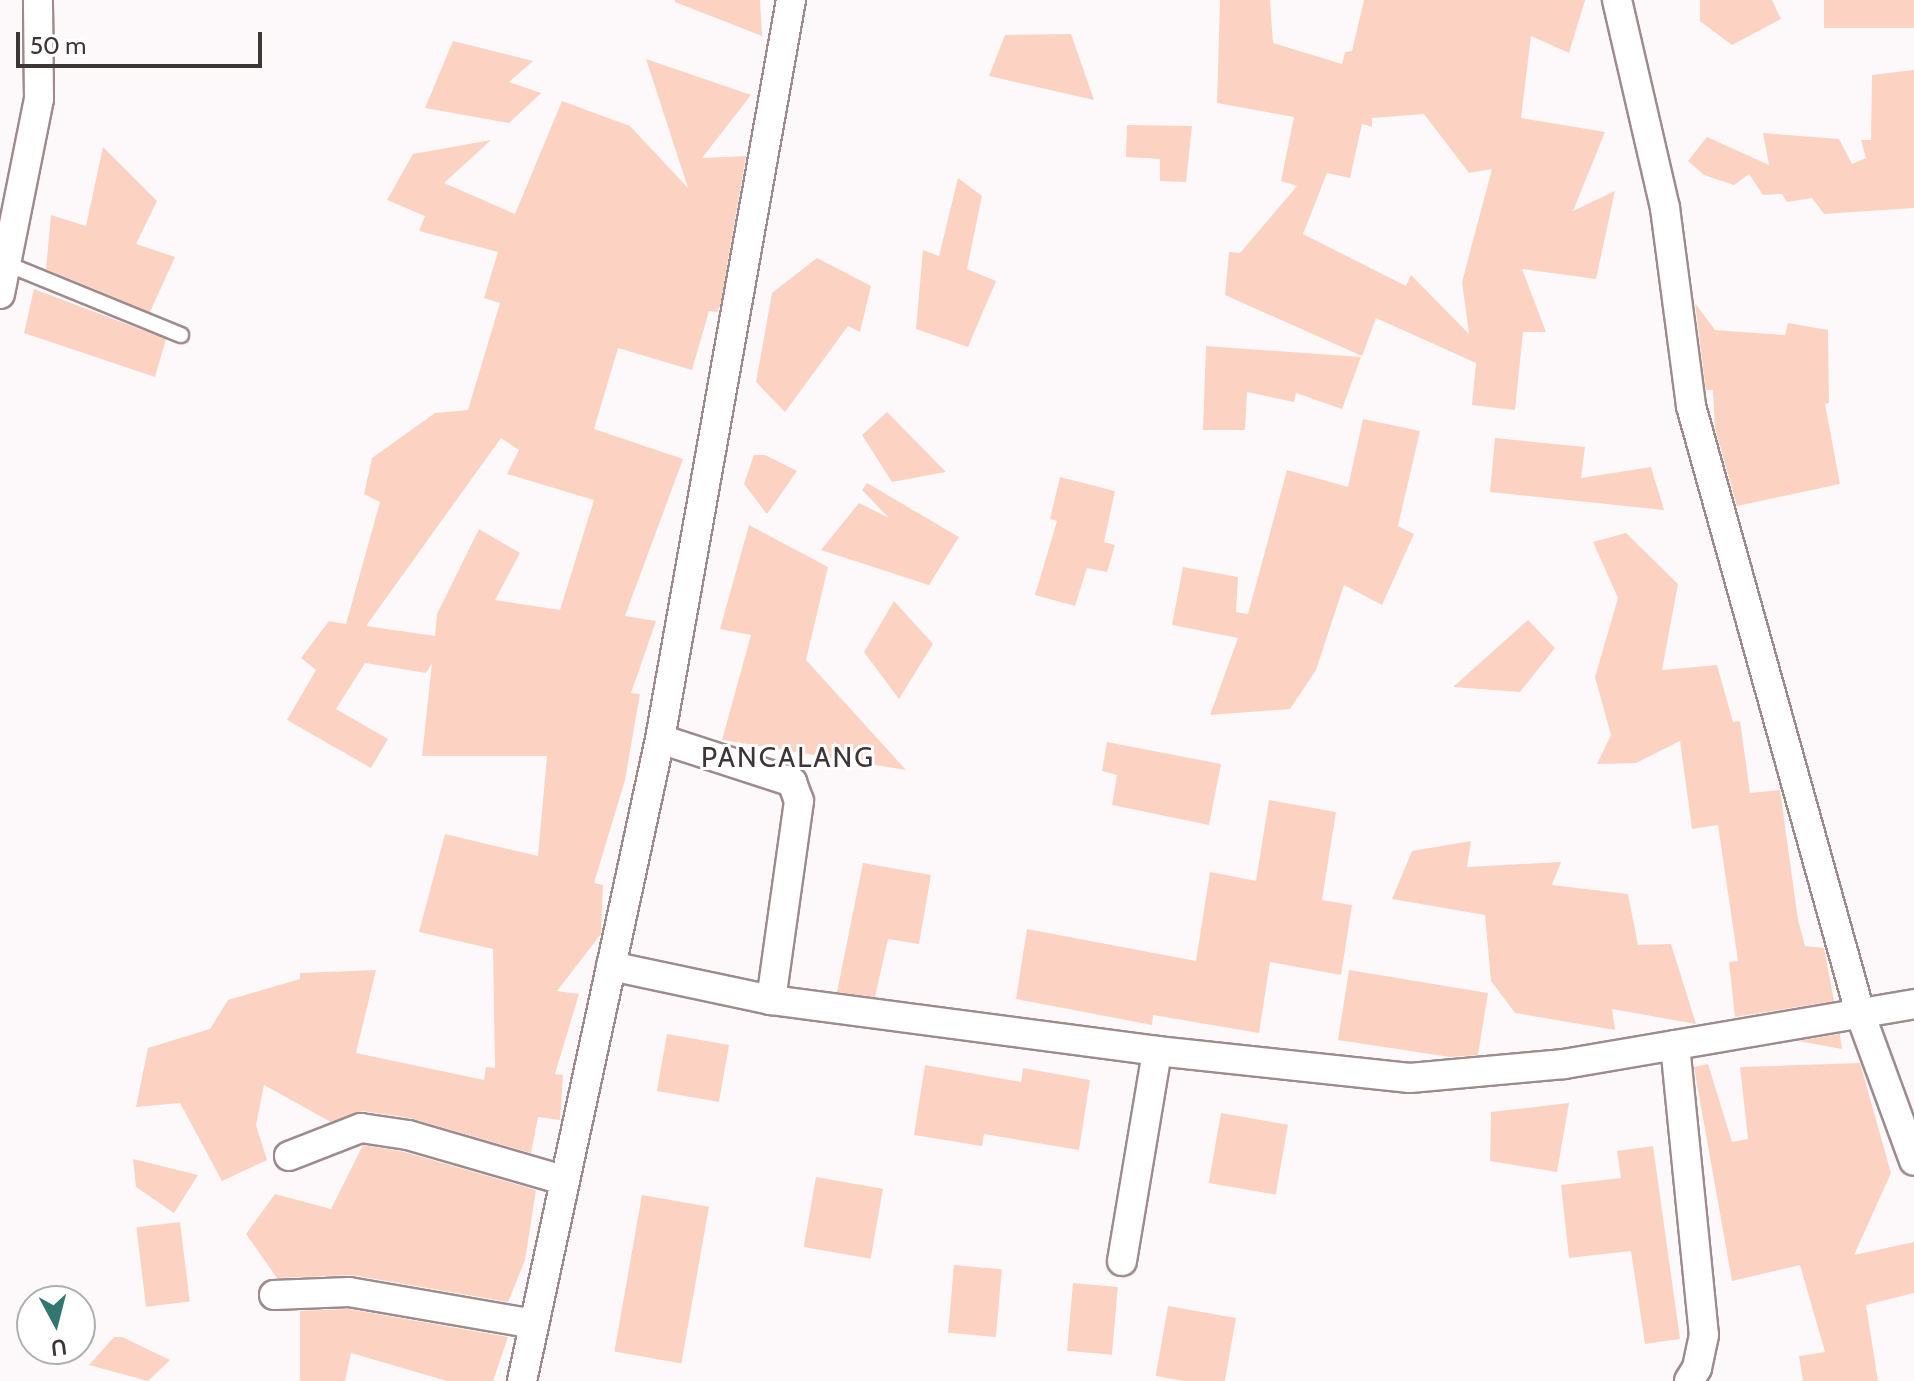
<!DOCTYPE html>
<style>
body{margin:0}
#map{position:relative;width:1914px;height:1381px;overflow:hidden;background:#fdf9fa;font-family:Cabin,sans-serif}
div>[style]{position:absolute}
.building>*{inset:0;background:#fcd3c2;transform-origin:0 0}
.roads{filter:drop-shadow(2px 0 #9d8b8d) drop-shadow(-2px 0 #9d8b8d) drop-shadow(0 2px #9d8b8d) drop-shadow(0 -2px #9d8b8d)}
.service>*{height:14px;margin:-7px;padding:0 7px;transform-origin:7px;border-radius:7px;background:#fff}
.minor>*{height:28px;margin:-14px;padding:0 14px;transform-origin:14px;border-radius:14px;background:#fff}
span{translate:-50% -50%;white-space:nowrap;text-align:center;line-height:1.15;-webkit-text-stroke:6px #fff;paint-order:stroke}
.quarter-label{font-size:28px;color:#3d3536;letter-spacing:2px}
.north{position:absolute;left:16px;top:1285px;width:80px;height:80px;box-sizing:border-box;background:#fff;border:2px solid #b1aeaf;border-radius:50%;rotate:173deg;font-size:22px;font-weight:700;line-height:32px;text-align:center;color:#3d3536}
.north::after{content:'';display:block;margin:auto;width:28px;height:36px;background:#31776d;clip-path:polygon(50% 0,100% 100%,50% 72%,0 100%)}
.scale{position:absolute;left:16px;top:32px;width:246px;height:36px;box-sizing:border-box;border:4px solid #3d3536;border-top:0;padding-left:10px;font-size:24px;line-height:28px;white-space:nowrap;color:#3d3536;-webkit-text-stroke:6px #fff;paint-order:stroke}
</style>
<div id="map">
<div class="building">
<i style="clip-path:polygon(675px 0,760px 0,762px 36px,675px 2px)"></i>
<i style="clip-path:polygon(evenodd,1220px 0,1270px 0,1273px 43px,1342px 64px,1345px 52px,1352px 51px,1364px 0,1585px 0,1569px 53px,1531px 36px,1521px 118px,1605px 132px,1573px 211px,1615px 191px,1596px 279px,1522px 269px,1546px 332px,1523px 332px,1515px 410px,1472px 405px,1476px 363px,1376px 318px,1362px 356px,1225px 295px,1229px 252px,1240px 253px,1297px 186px,1281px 181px,1294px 117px,1217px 103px,1220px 0,1424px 114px,1469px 173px,1492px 169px,1462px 282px,1469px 334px,1411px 275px,1406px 286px,1303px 234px,1327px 173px,1350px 178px,1362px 124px,1372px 127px,1372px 118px,1424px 114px)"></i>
<i style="clip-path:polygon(1700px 0,1772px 0,1781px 19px,1732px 45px,1700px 21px)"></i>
<i style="left:1824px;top:0;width:90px;height:28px"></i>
<i style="clip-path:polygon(1071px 34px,1094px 100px,989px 76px,1005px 35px)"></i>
<i style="clip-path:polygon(453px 41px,533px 61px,509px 82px,541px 93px,509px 123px,425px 108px)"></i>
<i style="clip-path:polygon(evenodd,646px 59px,751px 95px,702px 158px,746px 156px,720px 306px,717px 312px,709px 311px,692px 370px,618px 348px,594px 429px,683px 459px,625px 616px,656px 621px,631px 693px,640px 694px,625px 780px,594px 883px,603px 885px,601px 934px,557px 991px,579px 994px,555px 1074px,563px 1075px,560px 1120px,538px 1117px,531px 1153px,410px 1118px,363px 1111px,331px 1122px,264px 1085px,256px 1125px,267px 1160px,222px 1181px,180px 1103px,136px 1107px,148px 1048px,210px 1029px,228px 1000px,300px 979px,300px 973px,376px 970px,356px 1053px,484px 1080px,486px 1067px,495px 1068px,493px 949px,419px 932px,445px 834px,538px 856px,547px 756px,422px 756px,432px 663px,426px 673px,365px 663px,336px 709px,388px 739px,371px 768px,287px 720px,316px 670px,301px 658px,329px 621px,346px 624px,380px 502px,364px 494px,372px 458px,435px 413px,468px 410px,500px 303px,484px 298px,498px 252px,419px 231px,425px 216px,387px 200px,413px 154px,491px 140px,444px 183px,515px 214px,562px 101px,630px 126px,688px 188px,646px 59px,501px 438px,519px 450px,507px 474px,594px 500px,560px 610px,495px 600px,520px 553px,479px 529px,437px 614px,435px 636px,366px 626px,501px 438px)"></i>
<i style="clip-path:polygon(1914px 70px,1914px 208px,1824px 214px,1812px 198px,1787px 202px,1782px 194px,1763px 195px,1749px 174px,1734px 185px,1704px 175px,1688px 161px,1707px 137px,1769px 165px,1763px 133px,1839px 139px,1852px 164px,1866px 158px,1861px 140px,1871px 140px,1872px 75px)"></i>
<i style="clip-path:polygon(1127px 125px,1192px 126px,1186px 182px,1160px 181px,1160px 159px,1126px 157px)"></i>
<i style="clip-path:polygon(103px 147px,157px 201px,136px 244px,175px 257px,150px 312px,46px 269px,51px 215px,86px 226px)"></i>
<i style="clip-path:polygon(958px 178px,982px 196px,967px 269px,996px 281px,968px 347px,916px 329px,923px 250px,939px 256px)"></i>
<i style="clip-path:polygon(817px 258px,871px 286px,860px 332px,848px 326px,785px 412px,756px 382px,772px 293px)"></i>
<i style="clip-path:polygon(34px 289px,166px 339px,155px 377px,24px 333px)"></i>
<i style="clip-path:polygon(1695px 303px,1715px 330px,1785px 335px,1788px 323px,1828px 330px,1829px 403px,1825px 404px,1840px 484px,1737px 506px,1715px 428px,1713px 390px,1706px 390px)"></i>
<i style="clip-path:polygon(1206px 346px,1361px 357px,1342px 409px,1296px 393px,1294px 402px,1247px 392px,1245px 430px,1203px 430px)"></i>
<i style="clip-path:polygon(887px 412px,946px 472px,892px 482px,862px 435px)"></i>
<i style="clip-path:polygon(1363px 419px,1420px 431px,1398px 526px,1414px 534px,1382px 605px,1344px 585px,1316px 670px,1290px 709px,1210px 715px,1238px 638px,1172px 625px,1183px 567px,1238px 577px,1236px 612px,1248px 614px,1287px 470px,1348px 487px)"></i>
<i style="clip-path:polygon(1495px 438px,1585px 447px,1581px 478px,1651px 467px,1664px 510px,1490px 492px)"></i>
<i style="clip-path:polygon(754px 455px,765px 455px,797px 471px,767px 514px,744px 484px)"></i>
<i style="clip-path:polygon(1060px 477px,1115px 491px,1104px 542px,1115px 545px,1107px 572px,1087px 568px,1075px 606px,1035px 595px,1057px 521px,1050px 519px)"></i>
<i style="clip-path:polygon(867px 483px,959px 537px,929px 585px,821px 550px,859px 503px,889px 518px,862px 490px)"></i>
<i style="clip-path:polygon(749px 525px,828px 567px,806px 660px,906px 770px,722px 740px,751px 635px,720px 629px)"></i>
<i style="clip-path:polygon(1626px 533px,1678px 584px,1662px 670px,1717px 665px,1733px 722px,1740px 721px,1750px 793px,1780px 790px,1798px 920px,1805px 946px,1824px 948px,1834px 1001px,1735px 1017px,1729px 962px,1738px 961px,1718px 825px,1692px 829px,1680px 741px,1636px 763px,1597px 764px,1611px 735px,1595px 677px,1618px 598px,1593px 542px)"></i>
<i style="clip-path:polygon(894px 601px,933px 644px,899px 699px,864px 652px)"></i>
<i style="clip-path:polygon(1528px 620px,1555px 648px,1520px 692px,1453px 687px)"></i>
<i style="clip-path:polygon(1107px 742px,1221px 764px,1209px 825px,1112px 805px,1117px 775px,1102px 771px)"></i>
<i style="clip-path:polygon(1269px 800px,1336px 812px,1322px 900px,1352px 905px,1341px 975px,1270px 962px,1259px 1033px,1153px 1015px,1152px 1025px,1016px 999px,1027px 929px,1196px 961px,1210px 872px,1256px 881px)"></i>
<i style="clip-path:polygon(1471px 841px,1467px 867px,1561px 862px,1552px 885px,1628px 894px,1638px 945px,1671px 944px,1696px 1024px,1612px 1009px,1615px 1030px,1515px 1013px,1491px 981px,1485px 915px,1392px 899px,1412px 851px)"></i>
<i style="clip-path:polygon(863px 863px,931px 875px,919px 944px,888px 939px,875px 997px,837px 992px)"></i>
<i style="clip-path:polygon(1349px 970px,1488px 993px,1478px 1055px,1450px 1057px,1338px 1040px)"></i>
<i style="left:667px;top:1034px;width:63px;height:58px;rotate:10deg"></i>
<i style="clip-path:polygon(1840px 1034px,1842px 1049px,1798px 1041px)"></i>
<i style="clip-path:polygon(1860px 1063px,1891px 1173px,1854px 1255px,1914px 1242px,1914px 1293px,1866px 1305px,1878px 1381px,1803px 1381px,1799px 1356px,1825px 1352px,1800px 1265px,1732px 1281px,1694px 1067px,1708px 1064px,1732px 1142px,1748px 1139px,1740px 1067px)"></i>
<i style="clip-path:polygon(925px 1065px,1021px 1082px,1023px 1068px,1090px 1080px,1079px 1150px,984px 1134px,982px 1146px,914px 1135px)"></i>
<i style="clip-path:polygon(1569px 1103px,1557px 1172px,1490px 1161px,1491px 1112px)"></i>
<i style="left:1221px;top:1113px;width:68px;height:71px;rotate:10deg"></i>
<i style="clip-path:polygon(363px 1145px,404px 1152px,536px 1190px,525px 1260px,508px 1302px,352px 1275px,277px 1278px,246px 1234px,275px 1194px,331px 1209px)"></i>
<i style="clip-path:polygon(1653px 1146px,1680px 1339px,1645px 1344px,1631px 1251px,1569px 1258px,1561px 1185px,1621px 1178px,1617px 1151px)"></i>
<i style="clip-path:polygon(133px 1159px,198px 1175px,174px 1213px,136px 1187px)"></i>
<i style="left:816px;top:1177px;width:68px;height:71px;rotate:10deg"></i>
<i style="left:642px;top:1195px;width:68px;height:159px;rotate:10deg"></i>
<i style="left:180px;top:1222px;width:80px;height:44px;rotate:83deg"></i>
<i style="left:954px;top:1265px;width:48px;height:68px;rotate:5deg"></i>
<i style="left:1073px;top:1283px;width:45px;height:68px;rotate:5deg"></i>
<i style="left:1168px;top:1306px;width:69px;height:71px;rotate:10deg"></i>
<i style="clip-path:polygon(348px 1309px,508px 1337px,493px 1381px,447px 1381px,351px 1353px,345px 1381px,300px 1381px,300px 1311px)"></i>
<i style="clip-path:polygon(114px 1337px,122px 1337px,170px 1360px,148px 1381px,89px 1365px)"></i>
</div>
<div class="roads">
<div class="service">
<i style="left:7px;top:264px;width:188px;rotate:22.2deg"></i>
</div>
<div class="minor">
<i style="left:1617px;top:0;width:213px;rotate:77deg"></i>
<i style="left:1665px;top:208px;width:200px;rotate:82.5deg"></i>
<i style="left:1691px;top:406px;width:633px;rotate:74.43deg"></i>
<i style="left:1861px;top:1016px;width:154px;rotate:69.9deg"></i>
<i style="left:0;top:294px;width:199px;rotate:-78.7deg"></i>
<i style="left:39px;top:99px;width:99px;rotate:-90.6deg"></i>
<i style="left:660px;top:739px;width:139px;rotate:18deg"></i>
<i style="left:792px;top:782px;width:20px;rotate:70deg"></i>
<i style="left:799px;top:801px;width:201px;rotate:98deg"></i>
<i style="left:611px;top:966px;width:164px;rotate:12deg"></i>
<i style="left:771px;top:1000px;width:389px;rotate:7.5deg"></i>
<i style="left:1157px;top:1051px;width:254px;rotate:6.1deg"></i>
<i style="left:1410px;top:1078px;width:155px;rotate:-5.2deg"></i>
<i style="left:1564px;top:1064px;width:355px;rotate:-9.7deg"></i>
<i style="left:1675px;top:1045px;width:291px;rotate:84.3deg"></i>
<i style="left:1704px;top:1335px;width:34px;rotate:102deg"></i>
<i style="left:1697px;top:1368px;width:15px;rotate:122deg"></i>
<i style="left:289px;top:1156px;width:77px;rotate:-21.3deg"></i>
<i style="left:361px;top:1128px;width:48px;rotate:8.5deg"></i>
<i style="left:408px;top:1135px;width:161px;rotate:16.2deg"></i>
<i style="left:1122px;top:1261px;width:213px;rotate:-80.5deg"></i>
<i style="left:274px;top:1295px;width:75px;rotate:-2.3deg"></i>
<i style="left:349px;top:1292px;width:188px;rotate:9.8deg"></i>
<i style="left:522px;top:1381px;width:657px;rotate:-77.87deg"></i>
<i style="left:660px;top:739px;width:751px;rotate:-79.95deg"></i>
</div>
</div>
<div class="quarter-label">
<span style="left:788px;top:757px">PANCALANG</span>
</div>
<div class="north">U</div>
<div class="scale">50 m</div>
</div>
